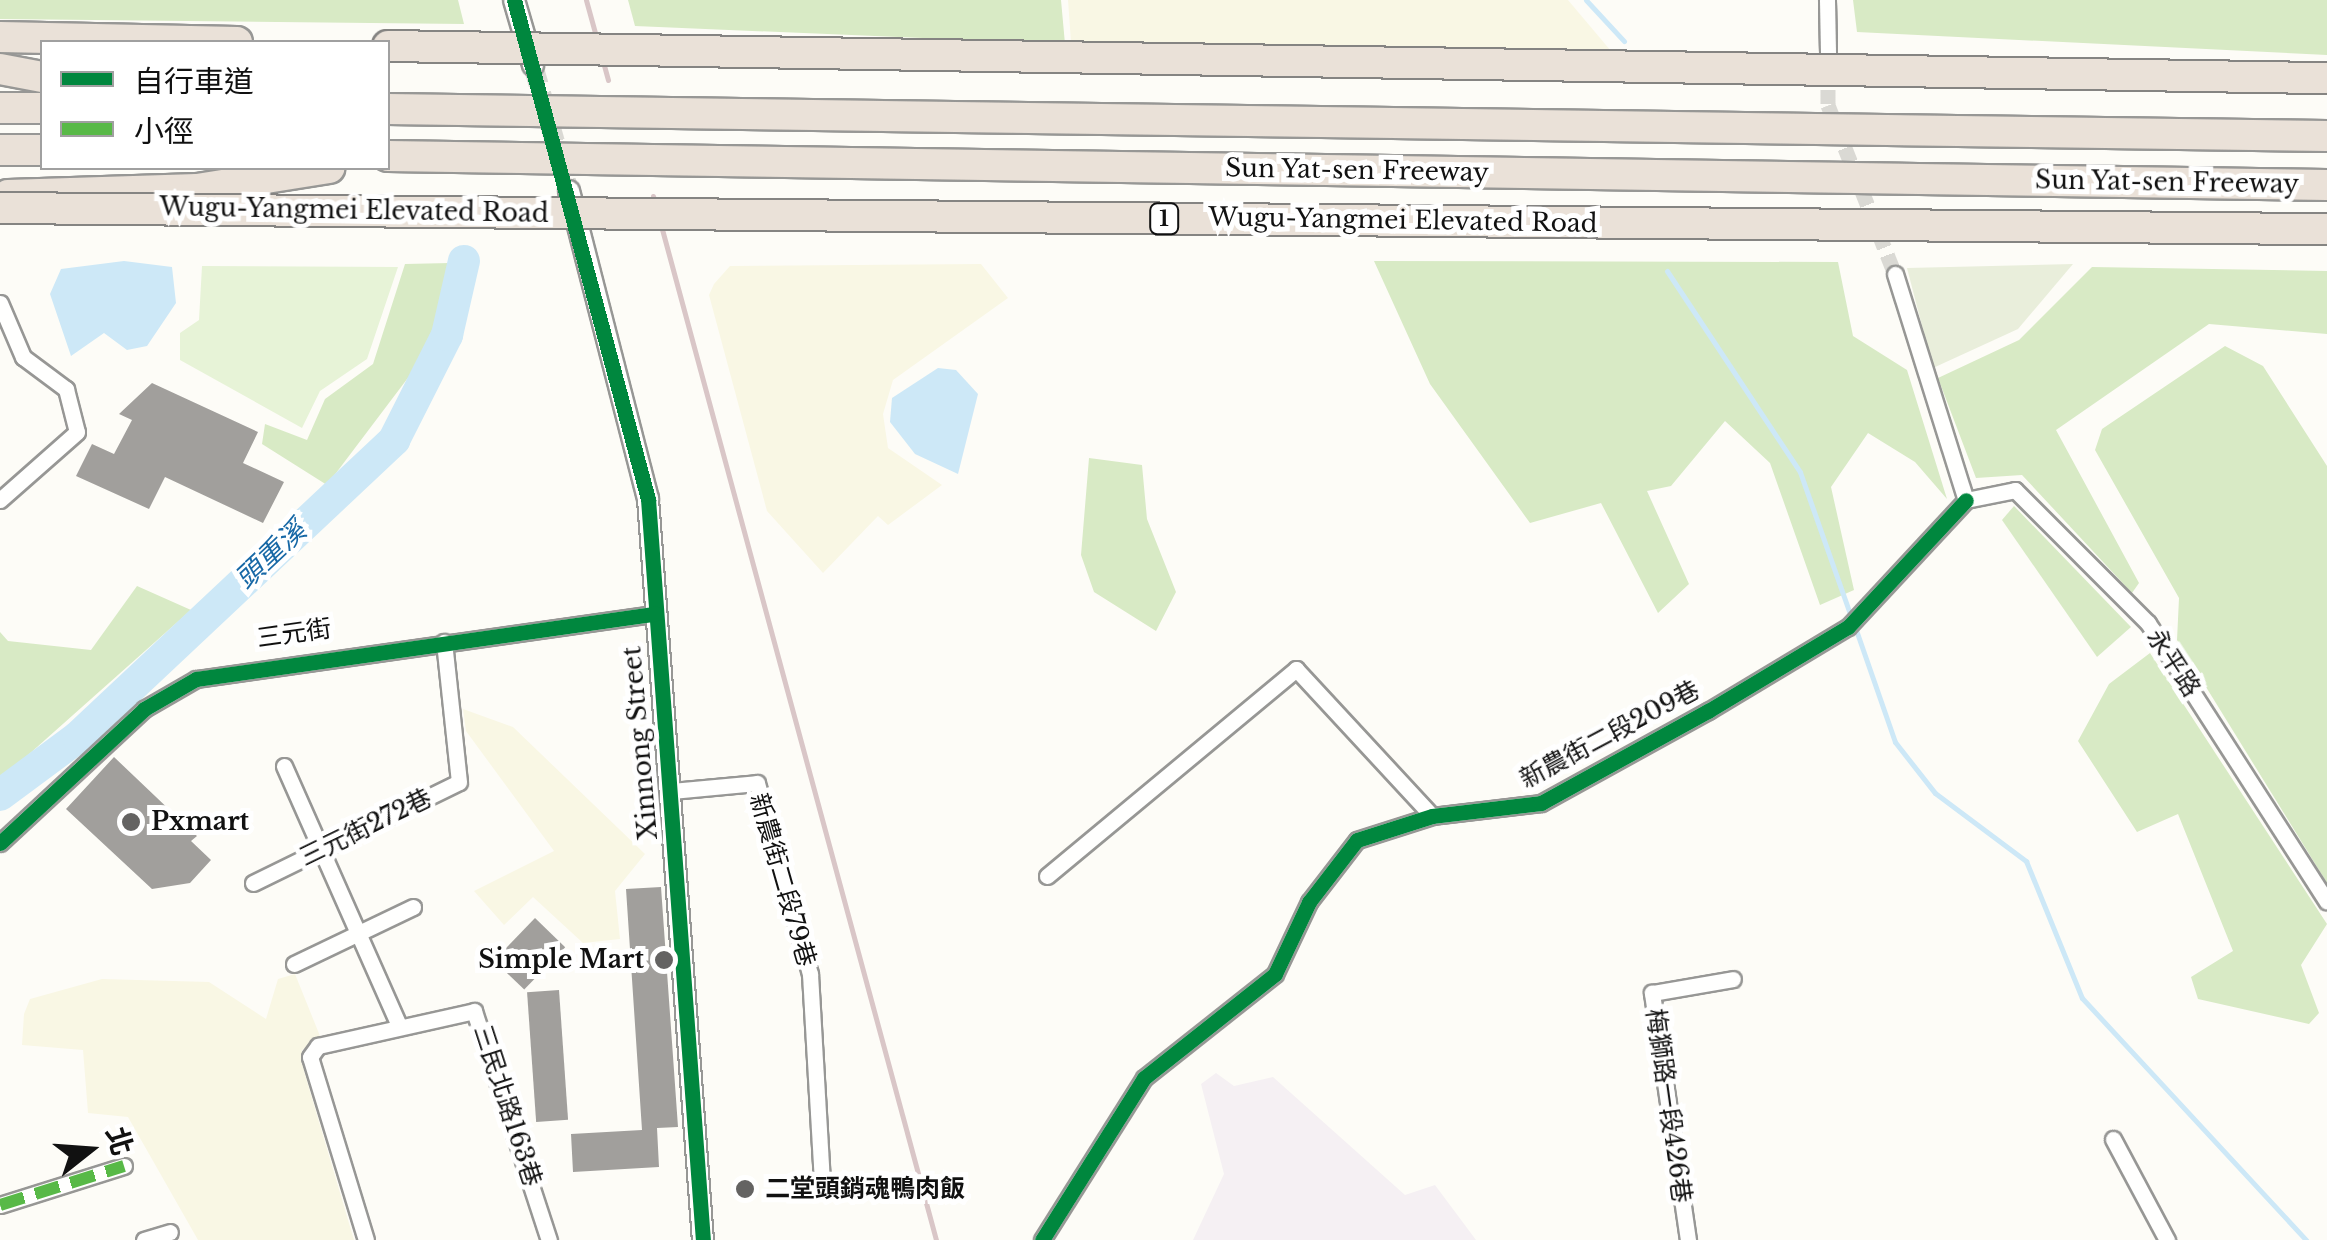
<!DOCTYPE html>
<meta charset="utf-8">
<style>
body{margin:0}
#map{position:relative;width:2327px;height:1240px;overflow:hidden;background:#fdfcf7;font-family:"Libre Baskerville","Noto Sans TC",serif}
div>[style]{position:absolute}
.industrial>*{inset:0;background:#f5f0f3}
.farmland>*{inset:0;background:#f9f7e4}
.green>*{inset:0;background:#e7f3d7}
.forest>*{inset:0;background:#d8eac5}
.cemetery>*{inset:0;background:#e9eedb}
.water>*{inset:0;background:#cde8f7}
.stream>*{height:5px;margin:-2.5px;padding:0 2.5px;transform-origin:2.5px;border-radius:2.5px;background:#cde8f7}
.river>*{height:32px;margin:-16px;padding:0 16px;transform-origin:16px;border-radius:16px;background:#cde8f7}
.building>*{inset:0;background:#a19f9c;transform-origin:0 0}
.minor-tunnel>*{height:15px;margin-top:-7.5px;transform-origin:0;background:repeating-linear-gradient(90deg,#dad9d4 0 15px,transparent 0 23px)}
.tertiary-tunnel>*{height:20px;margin-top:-10px;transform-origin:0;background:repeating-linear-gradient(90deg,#dad9d4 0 20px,transparent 0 30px)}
.roads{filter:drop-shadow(2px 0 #979795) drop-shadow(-2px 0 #979795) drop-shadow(0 2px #979795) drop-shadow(0 -2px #979795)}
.minor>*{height:15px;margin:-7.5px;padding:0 7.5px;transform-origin:7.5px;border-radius:7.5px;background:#fffffe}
.tertiary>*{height:20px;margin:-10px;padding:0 10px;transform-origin:10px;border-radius:10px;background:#fffffe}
.motorway>*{height:30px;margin:-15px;padding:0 15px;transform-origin:15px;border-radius:15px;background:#eae1d8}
.rail>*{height:5px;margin:-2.5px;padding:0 2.5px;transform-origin:2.5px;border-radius:2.5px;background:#d9c6c7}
.bridges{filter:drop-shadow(2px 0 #858482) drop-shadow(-2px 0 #858482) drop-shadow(0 2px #858482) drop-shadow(0 -2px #858482)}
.motorway-bridge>*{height:30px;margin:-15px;padding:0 15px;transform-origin:15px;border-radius:15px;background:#eae1d8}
.quiet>*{height:12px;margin-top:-6px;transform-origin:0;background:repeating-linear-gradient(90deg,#58b947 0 25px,transparent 0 37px)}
.cycleway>*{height:15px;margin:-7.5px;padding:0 7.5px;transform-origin:7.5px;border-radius:7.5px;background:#00873e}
.dots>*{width:28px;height:28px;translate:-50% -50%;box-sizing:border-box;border:5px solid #fff;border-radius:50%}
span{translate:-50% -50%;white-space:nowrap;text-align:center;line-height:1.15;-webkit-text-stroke:10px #fff;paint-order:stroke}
.shield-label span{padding:2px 8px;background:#fff;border:2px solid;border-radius:8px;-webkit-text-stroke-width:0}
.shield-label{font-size:22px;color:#111;font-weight:700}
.street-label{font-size:25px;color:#111}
.poi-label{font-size:25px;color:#111;font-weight:700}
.left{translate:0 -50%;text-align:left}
.right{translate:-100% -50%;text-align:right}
.water-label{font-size:28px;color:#1768a6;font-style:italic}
.legend{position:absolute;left:40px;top:40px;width:350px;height:130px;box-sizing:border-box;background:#fff;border:2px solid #a0a0a0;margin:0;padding:12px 18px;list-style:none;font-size:30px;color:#111}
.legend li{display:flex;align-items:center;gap:20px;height:50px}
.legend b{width:50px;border:2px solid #a0a0a0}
.north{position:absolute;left:40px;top:1100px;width:100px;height:100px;-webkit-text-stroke:8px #fff;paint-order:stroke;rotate:73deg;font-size:28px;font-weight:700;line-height:40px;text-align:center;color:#111}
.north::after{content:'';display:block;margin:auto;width:35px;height:45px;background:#111;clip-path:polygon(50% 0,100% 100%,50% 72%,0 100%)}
</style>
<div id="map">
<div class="industrial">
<i style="clip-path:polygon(1216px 1073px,1234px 1086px,1273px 1077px,1405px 1195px,1435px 1185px,1476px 1240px,1193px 1240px,1224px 1174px,1201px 1084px)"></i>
</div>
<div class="farmland">
<i style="clip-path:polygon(1068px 0,1568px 0,1611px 51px,1071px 42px)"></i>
<i style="clip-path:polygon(981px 264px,1008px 298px,893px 380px,883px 414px,888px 448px,942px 485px,888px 525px,878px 516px,823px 573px,767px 511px,709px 295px,714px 284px,730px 266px)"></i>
<i style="clip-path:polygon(463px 709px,513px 727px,645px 854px,615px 891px,620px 939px,583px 943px,533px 897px,504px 925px,474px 891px,554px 851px,466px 731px)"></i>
<i style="clip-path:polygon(295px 974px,320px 1036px,302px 1050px,304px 1071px,354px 1240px,198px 1240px,128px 1117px,88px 1113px,83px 1050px,22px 1045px,24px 1014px,30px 999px,102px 979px,209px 982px,266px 1019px,278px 979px)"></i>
</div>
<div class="green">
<i style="clip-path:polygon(202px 266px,398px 267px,367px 359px,320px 391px,302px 428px,180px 360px,180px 333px,199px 320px)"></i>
</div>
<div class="forest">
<i style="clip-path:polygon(0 0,458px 0,464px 24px,0 19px)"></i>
<i style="clip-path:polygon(628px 0,1061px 0,1065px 44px,635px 26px)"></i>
<i style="clip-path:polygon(1853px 0,2327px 0,2327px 55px,1857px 32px)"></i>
<i style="clip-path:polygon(1374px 261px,1838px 262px,1853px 336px,1907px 370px,1947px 499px,1915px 462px,1868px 433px,1831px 487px,1854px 590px,1820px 605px,1770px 463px,1725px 421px,1671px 486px,1647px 491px,1689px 584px,1658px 613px,1601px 503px,1530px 523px,1430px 384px)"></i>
<i style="clip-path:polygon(450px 263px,429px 350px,327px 485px,262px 444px,265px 424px,307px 440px,325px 399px,373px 364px,405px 264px)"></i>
<i style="clip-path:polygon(2092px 267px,2327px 271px,2327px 334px,2209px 324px,2056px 430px,2139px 583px,2132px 593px,2022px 475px,1976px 478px,1938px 378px,2019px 340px)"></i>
<i style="clip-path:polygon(2225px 346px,2263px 366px,2327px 466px,2327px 883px,2177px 640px,2179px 598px,2095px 450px,2102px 429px)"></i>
<i style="clip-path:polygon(1089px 458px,1142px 465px,1147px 519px,1176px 592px,1156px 631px,1094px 592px,1081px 555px)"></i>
<i style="clip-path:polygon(2014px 506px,2131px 627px,2097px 657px,2002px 520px)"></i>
<i style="clip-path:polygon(137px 586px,191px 610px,0 780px,0 632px,8px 641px,91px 650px)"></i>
<i style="clip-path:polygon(2150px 653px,2327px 924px,2301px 965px,2319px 1013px,2309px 1024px,2198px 999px,2191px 977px,2233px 951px,2178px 814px,2137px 832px,2078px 741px,2109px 684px)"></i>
</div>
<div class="cemetery">
<i style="clip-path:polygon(2073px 264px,2018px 329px,1933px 368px,1907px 268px)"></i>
</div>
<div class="water">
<i style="clip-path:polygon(124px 261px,172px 267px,176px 303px,147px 346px,127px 350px,104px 333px,71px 356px,50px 294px,61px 269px)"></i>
<i style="clip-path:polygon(938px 368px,956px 370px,978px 394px,958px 474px,915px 454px,890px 422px,892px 398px)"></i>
</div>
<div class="stream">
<i style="left:1586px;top:0;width:56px;rotate:47.2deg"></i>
<i style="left:1667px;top:271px;width:241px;rotate:56.5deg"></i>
<i style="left:1800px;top:472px;width:154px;rotate:70.6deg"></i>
<i style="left:1855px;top:627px;width:122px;rotate:70.8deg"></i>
<i style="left:1895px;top:742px;width:65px;rotate:51.9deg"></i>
<i style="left:1935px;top:793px;width:114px;rotate:36.8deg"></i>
<i style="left:2026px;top:861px;width:148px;rotate:67.8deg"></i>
<i style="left:2082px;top:998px;width:330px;rotate:47.2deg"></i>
</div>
<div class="river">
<i style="left:0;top:795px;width:97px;rotate:-36.6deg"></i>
<i style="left:78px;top:737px;width:434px;rotate:-43.2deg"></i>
<i style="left:394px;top:440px;width:118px;rotate:-63.2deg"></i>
<i style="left:447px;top:335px;width:76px;rotate:-77.1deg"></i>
</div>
<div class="building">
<i style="clip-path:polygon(152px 383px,258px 432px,243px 463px,284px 482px,263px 523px,165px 477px,149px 509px,76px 476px,92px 444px,114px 454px,132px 420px,119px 414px)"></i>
<i style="clip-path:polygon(114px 757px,197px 836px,191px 841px,211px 860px,190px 883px,152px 889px,66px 809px)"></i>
<i style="clip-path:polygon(661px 887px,678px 1127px,657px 1128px,659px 1167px,573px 1172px,571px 1134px,642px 1130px,626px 889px)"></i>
<i style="left:535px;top:918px;width:42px;height:59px;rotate:44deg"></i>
<i style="left:559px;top:990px;width:130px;height:32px;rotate:86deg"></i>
</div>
<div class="minor-tunnel">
<i style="left:1828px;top:66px;width:39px;rotate:90deg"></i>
<i style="left:1828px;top:105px;width:182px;rotate:68.4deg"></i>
</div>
<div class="tertiary-tunnel">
<i style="left:533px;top:65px;width:131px;rotate:74.1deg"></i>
</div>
<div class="roads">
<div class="minor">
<i style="left:1827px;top:0;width:54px;rotate:88.9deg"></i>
<i style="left:1895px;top:274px;width:237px;rotate:72.6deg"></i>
<i style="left:0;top:303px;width:59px;rotate:66.9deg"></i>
<i style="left:23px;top:357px;width:54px;rotate:36.7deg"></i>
<i style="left:66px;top:389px;width:44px;rotate:75.7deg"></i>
<i style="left:77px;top:432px;width:103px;rotate:138.6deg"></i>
<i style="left:1966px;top:500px;width:50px;rotate:-11.5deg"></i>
<i style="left:2015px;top:490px;width:188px;rotate:45deg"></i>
<i style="left:2148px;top:623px;width:331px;rotate:57.3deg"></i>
<i style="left:284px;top:766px;width:284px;rotate:66.1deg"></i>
<i style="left:671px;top:791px;width:86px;rotate:-5.3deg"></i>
<i style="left:757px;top:783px;width:198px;rotate:74.5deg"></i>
<i style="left:810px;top:974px;width:207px;rotate:86.7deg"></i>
<i style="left:0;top:843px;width:197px;rotate:-42.9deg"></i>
<i style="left:144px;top:709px;width:60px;rotate:-30deg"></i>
<i style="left:196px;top:679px;width:464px;rotate:-8.1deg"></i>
<i style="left:1047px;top:876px;width:324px;rotate:-39.7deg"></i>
<i style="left:1296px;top:669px;width:200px;rotate:47.2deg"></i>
<i style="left:253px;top:883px;width:229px;rotate:-26.1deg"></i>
<i style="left:459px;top:782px;width:141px;rotate:-96.1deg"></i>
<i style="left:294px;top:964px;width:132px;rotate:-25.6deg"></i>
<i style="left:2113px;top:1139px;width:115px;rotate:61.9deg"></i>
<i style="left:0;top:1205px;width:130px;rotate:-17.5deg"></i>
<i style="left:144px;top:1240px;width:27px;rotate:-17deg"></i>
<i style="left:366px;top:1240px;width:191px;rotate:-107deg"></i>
<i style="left:310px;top:1057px;width:14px;rotate:-54deg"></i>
<i style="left:318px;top:1046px;width:160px;rotate:-12.6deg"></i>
<i style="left:474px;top:1011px;width:241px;rotate:71.9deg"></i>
<i style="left:1042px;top:1240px;width:191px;rotate:-57.8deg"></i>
<i style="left:1144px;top:1078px;width:167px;rotate:-38.4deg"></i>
<i style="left:1275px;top:974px;width:80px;rotate:-64.7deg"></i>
<i style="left:1309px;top:902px;width:78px;rotate:-52.3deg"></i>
<i style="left:1357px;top:840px;width:79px;rotate:-17.7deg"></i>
<i style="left:1432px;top:816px;width:110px;rotate:-6.8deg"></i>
<i style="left:1541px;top:803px;width:191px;rotate:-28.9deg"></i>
<i style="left:1708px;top:711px;width:163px;rotate:-31deg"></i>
<i style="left:1848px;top:627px;width:173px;rotate:-47.1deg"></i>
<i style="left:1688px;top:1240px;width:250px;rotate:-98.3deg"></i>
<i style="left:1652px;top:993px;width:82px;rotate:-9.8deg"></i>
</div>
<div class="tertiary">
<i style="left:514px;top:0;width:68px;rotate:73.7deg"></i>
<i style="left:569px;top:191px;width:318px;rotate:75.6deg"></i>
<i style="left:648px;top:499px;width:743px;rotate:85.76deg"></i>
</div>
<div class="motorway">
<i style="left:0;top:37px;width:237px;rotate:1.2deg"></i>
<i style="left:0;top:69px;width:43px;rotate:10.8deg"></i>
<i style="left:0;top:108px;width:42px"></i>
<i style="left:388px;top:109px;width:1939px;rotate:0.8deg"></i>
<i style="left:0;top:150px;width:42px"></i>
<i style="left:388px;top:156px;width:1939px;rotate:0.86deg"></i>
<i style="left:8px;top:195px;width:189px;rotate:-1.8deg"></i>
<i style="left:197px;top:189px;width:134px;rotate:-9deg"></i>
</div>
</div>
<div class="rail">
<i style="left:586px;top:0;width:83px;rotate:74.6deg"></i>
<i style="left:653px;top:196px;width:1082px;rotate:74.83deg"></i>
</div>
<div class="bridges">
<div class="motorway-bridge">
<i style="left:388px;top:46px;width:1939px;rotate:0.95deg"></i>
<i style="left:0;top:208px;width:2327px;rotate:0.52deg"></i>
</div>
</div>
<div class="quiet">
<i style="left:0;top:1205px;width:130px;rotate:-17.5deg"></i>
</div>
<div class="cycleway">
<i style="left:514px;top:0;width:517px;rotate:74.97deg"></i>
<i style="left:648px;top:499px;width:743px;rotate:85.76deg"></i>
<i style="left:0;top:843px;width:197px;rotate:-42.9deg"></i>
<i style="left:144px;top:709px;width:60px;rotate:-30deg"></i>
<i style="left:196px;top:679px;width:464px;rotate:-8.1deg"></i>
<i style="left:1042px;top:1240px;width:191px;rotate:-57.8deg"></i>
<i style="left:1144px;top:1078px;width:167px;rotate:-38.4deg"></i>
<i style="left:1275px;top:974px;width:80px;rotate:-64.7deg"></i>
<i style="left:1309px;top:902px;width:78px;rotate:-52.3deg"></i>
<i style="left:1357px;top:840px;width:79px;rotate:-17.7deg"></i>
<i style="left:1432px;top:816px;width:110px;rotate:-6.8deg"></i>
<i style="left:1541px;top:803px;width:191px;rotate:-28.9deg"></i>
<i style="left:1708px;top:711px;width:163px;rotate:-31deg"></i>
<i style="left:1848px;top:627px;width:173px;rotate:-47.1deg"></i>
</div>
<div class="dots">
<i style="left:131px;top:822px;background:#646362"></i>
<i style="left:664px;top:960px;background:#646362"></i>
<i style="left:745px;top:1189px;background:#646362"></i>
</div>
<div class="shield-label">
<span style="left:1164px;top:219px">1</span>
</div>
<div class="street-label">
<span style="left:1357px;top:171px;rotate:1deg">Sun Yat-sen Freeway</span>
<span style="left:2167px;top:183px;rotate:1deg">Sun Yat-sen Freeway</span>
<span style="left:354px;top:211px;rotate:1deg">Wugu-Yangmei Elevated Road</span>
<span style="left:1403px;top:221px;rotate:1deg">Wugu-Yangmei Elevated Road</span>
<span style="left:294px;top:634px;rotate:-8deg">三元街</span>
<span style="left:2173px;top:663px;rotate:57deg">永平路</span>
<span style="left:1610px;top:735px;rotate:-28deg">新農街二段209巷</span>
<span style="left:641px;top:743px;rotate:-95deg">Xinnong Street</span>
<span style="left:366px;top:828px;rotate:-26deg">三元街272巷</span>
<span style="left:782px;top:880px;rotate:74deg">新農街二段79巷</span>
<span style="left:507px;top:1106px;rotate:72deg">三民北路163巷</span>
<span style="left:1668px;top:1106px;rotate:82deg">梅獅路一段426巷</span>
</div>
<div class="poi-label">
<span class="left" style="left:151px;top:822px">Pxmart</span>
<span class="right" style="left:644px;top:960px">Simple Mart</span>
<span class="left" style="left:765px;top:1189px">二堂頭銷魂鴨肉飯</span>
</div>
<div class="water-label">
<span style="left:271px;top:555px;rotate:-43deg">頭重溪</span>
</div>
<ul class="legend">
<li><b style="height:12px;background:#00873e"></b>自行車道</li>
<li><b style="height:12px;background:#58b947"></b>小徑</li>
</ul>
<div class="north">北</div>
</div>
